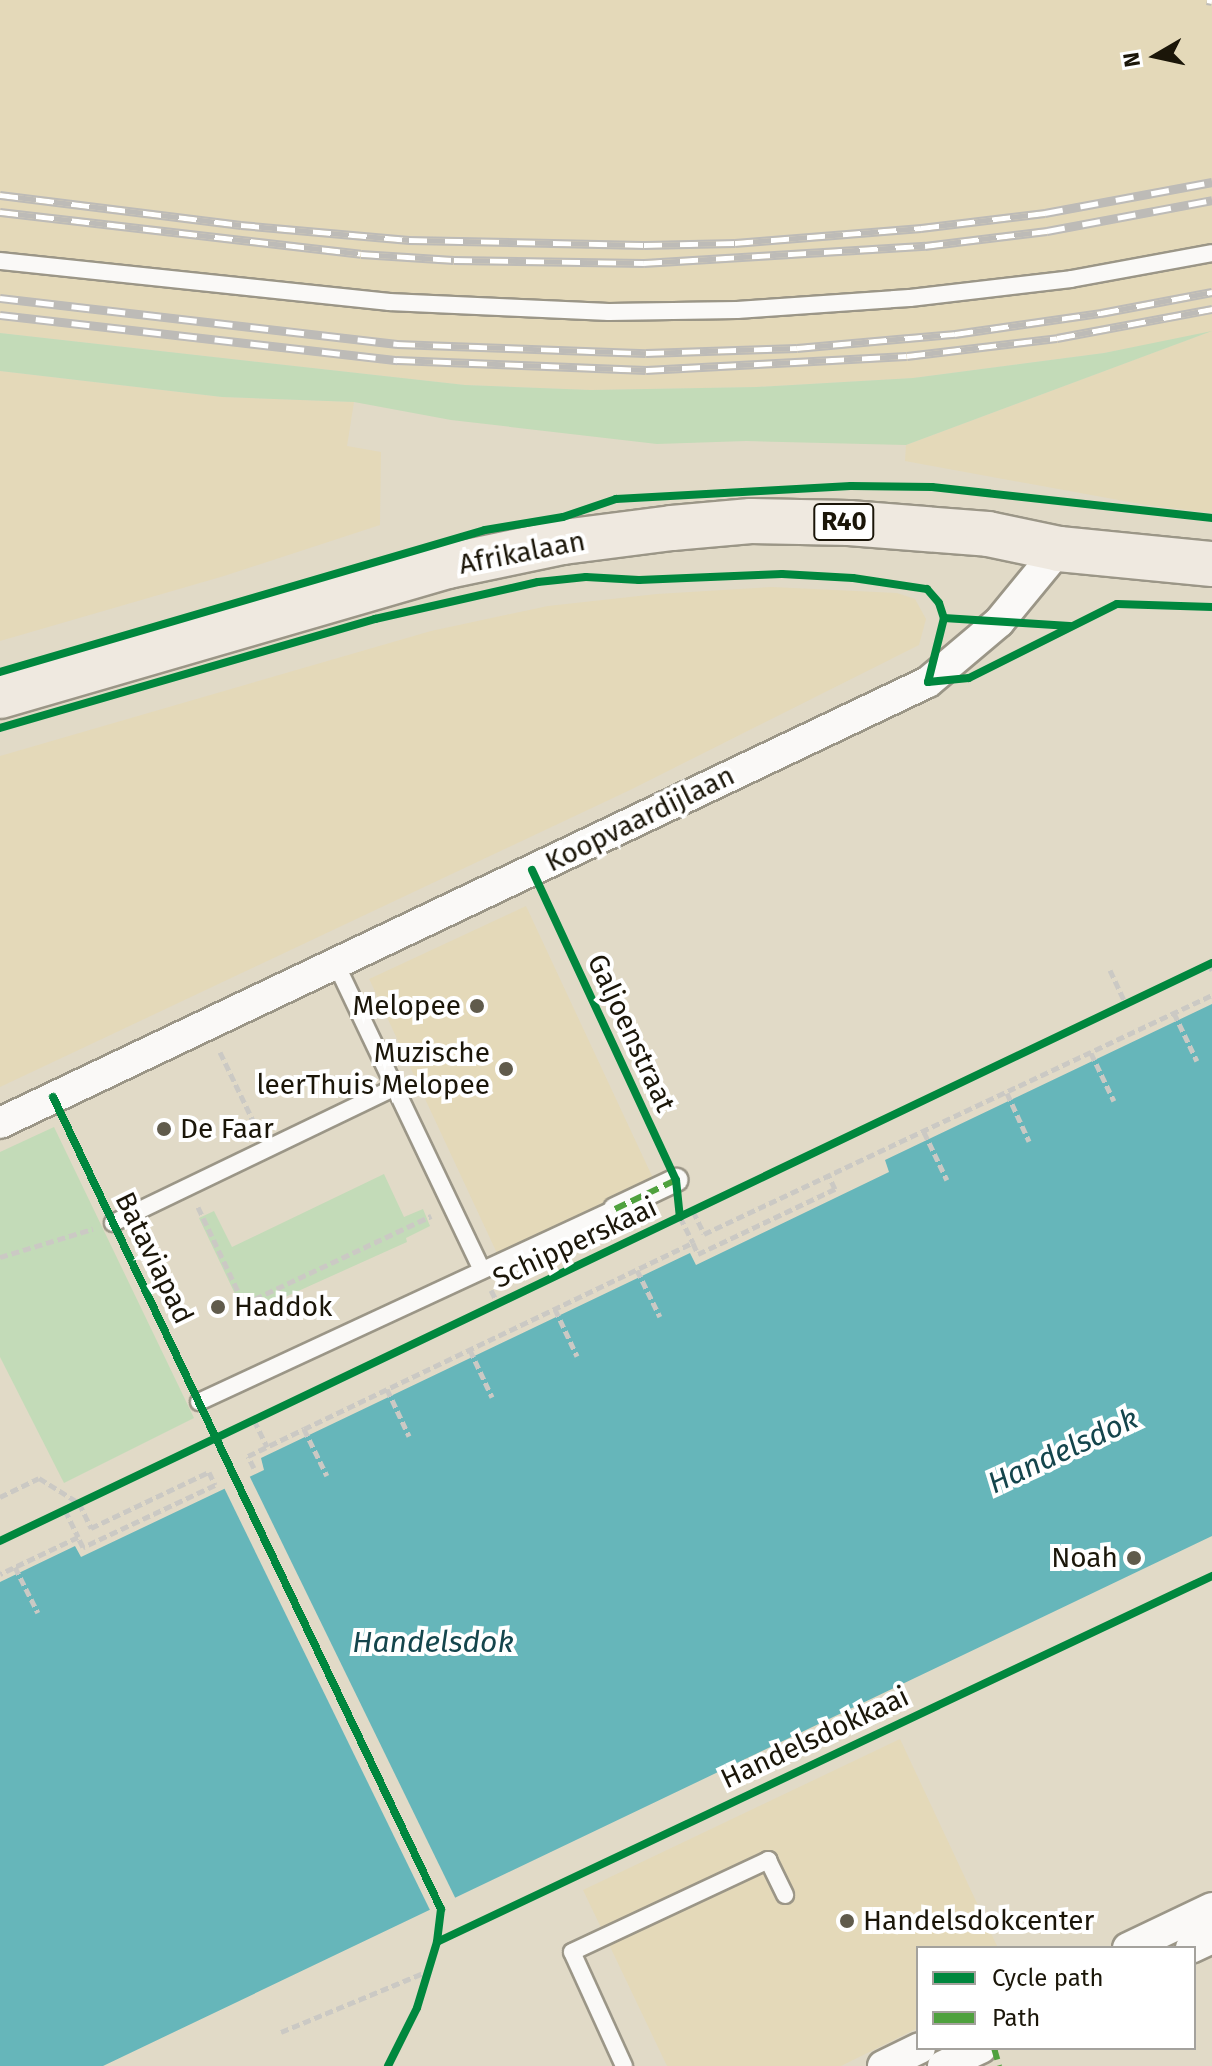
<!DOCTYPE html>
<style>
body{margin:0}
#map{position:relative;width:1212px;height:2066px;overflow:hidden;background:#e1dac7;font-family:"Fira Sans",sans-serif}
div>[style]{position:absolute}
.built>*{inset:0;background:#e4d9b9;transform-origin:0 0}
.green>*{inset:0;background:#c3dbb8}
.water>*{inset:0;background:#66b6ba}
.pier>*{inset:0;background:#e1dac7;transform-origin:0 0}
.path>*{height:5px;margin-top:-2.5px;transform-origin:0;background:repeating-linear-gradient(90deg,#cbc9c4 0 8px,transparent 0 12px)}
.roads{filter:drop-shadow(2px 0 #9b9687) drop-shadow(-2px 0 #9b9687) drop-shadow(0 2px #9b9687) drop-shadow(0 -2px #9b9687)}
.service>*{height:16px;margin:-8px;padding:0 8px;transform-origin:8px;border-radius:8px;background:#faf9f7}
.pedestrian>*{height:22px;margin:-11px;padding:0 11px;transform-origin:11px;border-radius:11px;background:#faf9f7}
.minor>*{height:30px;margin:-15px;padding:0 15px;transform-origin:15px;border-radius:15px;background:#faf9f7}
.primary>*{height:44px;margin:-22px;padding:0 22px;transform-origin:22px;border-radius:22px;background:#efe9e0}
.rail>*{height:9px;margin-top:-4.5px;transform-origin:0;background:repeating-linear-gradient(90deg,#fff 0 18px,#bdbbb7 0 36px);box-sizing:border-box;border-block:2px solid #bdbbb7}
.quiet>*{height:6px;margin-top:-3px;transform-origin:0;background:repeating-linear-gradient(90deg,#4fa13e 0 12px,transparent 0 18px)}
.cycleway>*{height:8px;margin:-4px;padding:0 4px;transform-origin:4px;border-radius:4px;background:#00873e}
.dots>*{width:22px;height:22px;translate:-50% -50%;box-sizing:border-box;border:4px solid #fff;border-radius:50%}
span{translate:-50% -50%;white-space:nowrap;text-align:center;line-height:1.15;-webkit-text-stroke:8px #fff;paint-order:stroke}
.shield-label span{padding:2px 6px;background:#fff;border:2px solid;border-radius:6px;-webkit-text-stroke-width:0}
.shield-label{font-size:26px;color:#1b1609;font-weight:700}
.street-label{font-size:28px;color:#1b1609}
.poi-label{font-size:28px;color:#1b1609}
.right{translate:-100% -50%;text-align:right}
.left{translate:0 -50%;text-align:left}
.water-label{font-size:30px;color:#14454c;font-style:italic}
.legend{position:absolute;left:916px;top:1946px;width:280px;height:104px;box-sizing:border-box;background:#fff;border:2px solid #a4a29d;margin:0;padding:10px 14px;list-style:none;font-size:24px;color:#1b1609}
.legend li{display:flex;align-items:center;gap:16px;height:40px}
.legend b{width:40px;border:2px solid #a4a29d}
.north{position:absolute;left:1116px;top:16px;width:80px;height:80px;-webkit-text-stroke:6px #fff;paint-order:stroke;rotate:261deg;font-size:22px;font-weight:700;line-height:32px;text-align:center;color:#1b1609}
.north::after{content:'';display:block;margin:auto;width:28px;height:36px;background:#1b1609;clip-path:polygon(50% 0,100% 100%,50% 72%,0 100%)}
</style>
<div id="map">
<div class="built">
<i style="clip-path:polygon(0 0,1212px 0,1212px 513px,1146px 505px,905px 461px,906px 445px,1206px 333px,1104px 353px,913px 378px,757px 387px,591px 390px,465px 385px,0 333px)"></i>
<i style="clip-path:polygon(0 371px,222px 397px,354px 402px,347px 446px,381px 452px,380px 525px,224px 576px,0 641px)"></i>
<i style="clip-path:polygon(772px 587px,897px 593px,915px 599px,926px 619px,919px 645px,630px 790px,0 1087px,0 756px,431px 631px,548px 606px,657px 594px)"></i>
<i style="left:526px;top:906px;width:303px;height:173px;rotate:65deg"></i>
<i style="clip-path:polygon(900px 1739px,998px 1948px,918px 1948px,918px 2028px,841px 2066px,667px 2066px,583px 1890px)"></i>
</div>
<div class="green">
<i style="clip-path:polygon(1212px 331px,906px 445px,746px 441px,657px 444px,451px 420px,354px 402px,222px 397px,0 371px,0 333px,465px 385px,591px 390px,757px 387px,913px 378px,1104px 353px)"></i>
<i style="clip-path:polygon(54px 1127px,194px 1418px,64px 1483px,0 1357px,0 1152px)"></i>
<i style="clip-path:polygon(384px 1174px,404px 1217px,423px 1209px,430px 1226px,406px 1238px,407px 1242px,245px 1315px,199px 1218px,214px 1211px,232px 1247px)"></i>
</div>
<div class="water">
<i style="clip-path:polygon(1212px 1004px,1212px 1536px,103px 2066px,0 2066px,0 1582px,75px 1546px,81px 1557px,264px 1470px,261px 1458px,690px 1253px,696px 1265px,889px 1172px,885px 1160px)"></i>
</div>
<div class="pier">
<i style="left:248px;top:1473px;width:477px;height:28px;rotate:64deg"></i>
</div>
<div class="path">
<i style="left:1209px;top:965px;width:6px;rotate:59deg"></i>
<i style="left:1110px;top:970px;width:38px;rotate:65deg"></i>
<i style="left:1174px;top:1013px;width:53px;rotate:64.4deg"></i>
<i style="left:220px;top:1052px;width:85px;rotate:64.3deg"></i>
<i style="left:1091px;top:1053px;width:53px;rotate:64.4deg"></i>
<i style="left:1007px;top:1093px;width:53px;rotate:65.4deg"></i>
<i style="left:924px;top:1132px;width:53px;rotate:64.4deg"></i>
<i style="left:198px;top:1207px;width:107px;rotate:64.6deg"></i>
<i style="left:244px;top:1304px;width:11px;rotate:45deg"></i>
<i style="left:693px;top:1211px;width:25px;rotate:64deg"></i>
<i style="left:704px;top:1234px;width:561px;rotate:-25.2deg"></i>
<i style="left:680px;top:1217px;width:29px;rotate:63deg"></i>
<i style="left:0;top:1257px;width:97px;rotate:-16.8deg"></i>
<i style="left:637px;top:1270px;width:52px;rotate:63.9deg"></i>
<i style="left:491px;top:1290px;width:16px;rotate:63deg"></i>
<i style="left:244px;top:1304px;width:207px;rotate:-25.2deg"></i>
<i style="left:555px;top:1309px;width:52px;rotate:64.9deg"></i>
<i style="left:470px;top:1350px;width:52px;rotate:64.9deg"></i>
<i style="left:387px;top:1389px;width:52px;rotate:64.9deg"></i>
<i style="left:254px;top:1420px;width:30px;rotate:64deg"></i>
<i style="left:304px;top:1429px;width:52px;rotate:63.9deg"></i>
<i style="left:254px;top:1468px;width:13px;rotate:-117deg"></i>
<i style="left:248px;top:1456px;width:62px;rotate:-25.7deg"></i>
<i style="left:304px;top:1429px;width:431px;rotate:-25.6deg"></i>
<i style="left:693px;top:1243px;width:12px;rotate:66deg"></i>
<i style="left:698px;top:1254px;width:152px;rotate:-25.4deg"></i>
<i style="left:835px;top:1189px;width:17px;rotate:-115deg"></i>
<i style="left:0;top:1497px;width:43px;rotate:-26deg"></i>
<i style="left:39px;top:1478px;width:47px;rotate:32deg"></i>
<i style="left:79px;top:1503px;width:28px;rotate:64deg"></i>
<i style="left:91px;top:1528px;width:131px;rotate:-25.4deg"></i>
<i style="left:209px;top:1472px;width:14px;rotate:65deg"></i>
<i style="left:215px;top:1485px;width:146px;rotate:154.8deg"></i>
<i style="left:83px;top:1547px;width:11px;rotate:-117deg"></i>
<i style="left:78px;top:1537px;width:86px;rotate:154.6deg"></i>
<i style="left:65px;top:1510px;width:30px;rotate:64deg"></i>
<i style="left:15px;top:1567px;width:51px;rotate:63.4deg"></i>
<i style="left:281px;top:2032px;width:159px;rotate:-22.5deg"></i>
</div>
<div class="roads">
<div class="service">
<i style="left:0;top:261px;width:391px;rotate:6deg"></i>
<i style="left:389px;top:302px;width:220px;rotate:2.6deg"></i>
<i style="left:609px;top:312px;width:128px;rotate:-0.9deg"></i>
<i style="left:737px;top:310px;width:173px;rotate:-4deg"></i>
<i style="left:910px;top:298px;width:162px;rotate:-6.7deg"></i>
<i style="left:1071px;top:279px;width:143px;rotate:-10.4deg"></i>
<i style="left:336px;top:964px;width:339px;rotate:64.5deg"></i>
<i style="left:113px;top:1223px;width:313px;rotate:-25.7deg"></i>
<i style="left:199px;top:1402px;width:459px;rotate:-24.9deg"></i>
<i style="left:624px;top:2066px;width:125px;rotate:-114.5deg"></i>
<i style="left:572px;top:1952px;width:217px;rotate:-25.1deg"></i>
<i style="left:768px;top:1860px;width:39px;rotate:64deg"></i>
</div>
<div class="pedestrian">
<i style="left:615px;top:1209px;width:68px;rotate:-25.4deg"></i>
</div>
<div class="minor">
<i style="left:0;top:1123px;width:1027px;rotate:-25.42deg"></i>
<i style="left:928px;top:682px;width:93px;rotate:-40.2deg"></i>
<i style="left:999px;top:622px;width:94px;rotate:-50.6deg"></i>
<i style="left:1128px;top:1948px;width:93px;rotate:-25.5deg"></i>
<i style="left:1191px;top:1948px;width:23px;rotate:-25deg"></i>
<i style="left:883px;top:2066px;width:41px;rotate:-25.9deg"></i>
<i style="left:943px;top:2066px;width:42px;rotate:-25.3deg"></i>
</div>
<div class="primary">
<i style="left:0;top:696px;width:466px;rotate:-16.2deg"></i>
<i style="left:448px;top:566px;width:117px;rotate:-11.8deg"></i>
<i style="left:563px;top:542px;width:110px;rotate:-7.3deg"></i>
<i style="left:672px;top:528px;width:79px;rotate:-5.1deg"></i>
<i style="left:751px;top:521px;width:98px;rotate:1.2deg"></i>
<i style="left:849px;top:523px;width:139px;rotate:4.5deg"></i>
<i style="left:988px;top:534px;width:73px;rotate:11.9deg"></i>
<i style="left:1059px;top:549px;width:154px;rotate:5.6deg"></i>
</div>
</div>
<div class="rail">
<i style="left:1207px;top:0;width:5px;rotate:11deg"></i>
<i style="left:0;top:195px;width:243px;rotate:7.1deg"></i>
<i style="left:241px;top:225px;width:169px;rotate:5.1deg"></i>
<i style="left:409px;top:240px;width:235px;rotate:1.2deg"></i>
<i style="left:644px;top:245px;width:91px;rotate:-1.3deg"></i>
<i style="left:735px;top:243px;width:187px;rotate:-4.6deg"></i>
<i style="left:921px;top:228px;width:125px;rotate:-6.9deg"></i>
<i style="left:1045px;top:213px;width:170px;rotate:-10.5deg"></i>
<i style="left:0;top:212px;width:363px;rotate:6.6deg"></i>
<i style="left:361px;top:254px;width:93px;rotate:3.7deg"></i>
<i style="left:454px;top:260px;width:190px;rotate:0.9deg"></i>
<i style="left:644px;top:263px;width:282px;rotate:-3.5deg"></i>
<i style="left:925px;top:246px;width:123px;rotate:-7deg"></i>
<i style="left:1047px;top:231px;width:168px;rotate:-10.6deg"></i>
<i style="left:0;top:298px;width:400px;rotate:6.6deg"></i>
<i style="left:397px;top:344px;width:249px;rotate:2.1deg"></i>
<i style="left:646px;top:353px;width:151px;rotate:-1.9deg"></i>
<i style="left:797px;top:348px;width:159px;rotate:-5.1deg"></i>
<i style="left:955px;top:334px;width:148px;rotate:-8.2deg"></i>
<i style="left:1101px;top:313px;width:113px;rotate:-10.7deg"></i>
<i style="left:0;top:315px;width:400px;rotate:6.5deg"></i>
<i style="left:397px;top:360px;width:249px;rotate:2.3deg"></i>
<i style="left:646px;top:370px;width:261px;rotate:-3.1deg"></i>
<i style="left:907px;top:356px;width:151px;rotate:-6.8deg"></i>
<i style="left:1057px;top:338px;width:158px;rotate:-10.6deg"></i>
</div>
<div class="quiet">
<i style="left:615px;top:1209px;width:68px;rotate:-25.4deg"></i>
<i style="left:994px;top:2048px;width:19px;rotate:74deg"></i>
</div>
<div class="cycleway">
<i style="left:944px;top:618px;width:126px;rotate:3.6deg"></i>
<i style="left:0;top:672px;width:505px;rotate:-16.32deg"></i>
<i style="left:485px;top:530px;width:79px;rotate:-9.5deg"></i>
<i style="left:563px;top:517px;width:56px;rotate:-18.8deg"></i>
<i style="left:616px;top:499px;width:235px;rotate:-3.2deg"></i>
<i style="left:851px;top:486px;width:81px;rotate:0.7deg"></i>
<i style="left:932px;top:487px;width:282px;rotate:6.3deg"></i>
<i style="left:0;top:728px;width:391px;rotate:-16.2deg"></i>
<i style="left:375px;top:619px;width:167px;rotate:-12.8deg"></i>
<i style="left:538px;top:582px;width:48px;rotate:-5.9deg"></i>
<i style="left:586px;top:577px;width:53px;rotate:3.2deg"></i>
<i style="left:639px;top:580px;width:143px;rotate:-2.4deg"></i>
<i style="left:782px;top:574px;width:71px;rotate:3.2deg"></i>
<i style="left:853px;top:578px;width:75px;rotate:8.5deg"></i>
<i style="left:927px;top:589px;width:18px;rotate:49deg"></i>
<i style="left:939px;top:603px;width:16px;rotate:72deg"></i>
<i style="left:944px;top:618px;width:66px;rotate:104deg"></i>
<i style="left:928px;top:682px;width:41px;rotate:-5.6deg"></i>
<i style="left:969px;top:678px;width:165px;rotate:-26.6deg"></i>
<i style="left:1117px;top:604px;width:95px;rotate:1.8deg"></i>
<i style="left:532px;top:870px;width:342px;rotate:65.1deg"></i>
<i style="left:676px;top:1180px;width:37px;rotate:84deg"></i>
<i style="left:53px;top:1097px;width:900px;rotate:64.46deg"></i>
<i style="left:441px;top:1909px;width:33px;rotate:97deg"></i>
<i style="left:437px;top:1942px;width:69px;rotate:106.9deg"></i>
<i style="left:417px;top:2008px;width:65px;rotate:116.6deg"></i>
<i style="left:0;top:1541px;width:1343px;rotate:-25.5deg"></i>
<i style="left:437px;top:1942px;width:857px;rotate:-25.28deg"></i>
</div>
<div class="dots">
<i style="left:477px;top:1006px;background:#605b4c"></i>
<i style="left:506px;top:1069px;background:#605b4c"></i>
<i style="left:164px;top:1129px;background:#605b4c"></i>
<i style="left:218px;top:1307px;background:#605b4c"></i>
<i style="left:1134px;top:1558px;background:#605b4c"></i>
<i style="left:847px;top:1921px;background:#605b4c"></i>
</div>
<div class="shield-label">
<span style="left:844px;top:522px">R40</span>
</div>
<div class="street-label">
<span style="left:522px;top:553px;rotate:-11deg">Afrikalaan</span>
<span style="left:640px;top:819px;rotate:-26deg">Koopvaardijlaan</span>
<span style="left:631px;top:1033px;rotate:65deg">Galjoenstraat</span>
<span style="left:575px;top:1243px;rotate:-25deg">Schipperskaai</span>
<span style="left:154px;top:1258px;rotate:64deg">Bataviapad</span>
<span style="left:815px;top:1738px;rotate:-25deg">Handelsdokkaai</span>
</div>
<div class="poi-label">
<span class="right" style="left:461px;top:1006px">Melopee</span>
<span class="right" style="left:490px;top:1069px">Muzische<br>leerThuis Melopee</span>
<span class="left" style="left:180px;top:1129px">De Faar</span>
<span class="left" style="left:234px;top:1307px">Haddok</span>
<span class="right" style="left:1118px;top:1558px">Noah</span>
<span class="left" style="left:863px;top:1921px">Handelsdokcenter</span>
</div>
<div class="water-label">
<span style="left:1063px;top:1451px;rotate:-25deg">Handelsdok</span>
<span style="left:433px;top:1642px">Handelsdok</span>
</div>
<ul class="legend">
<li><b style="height:10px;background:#00873e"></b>Cycle path</li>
<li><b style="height:10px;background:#4fa13e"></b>Path</li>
</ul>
<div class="north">N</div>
</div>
